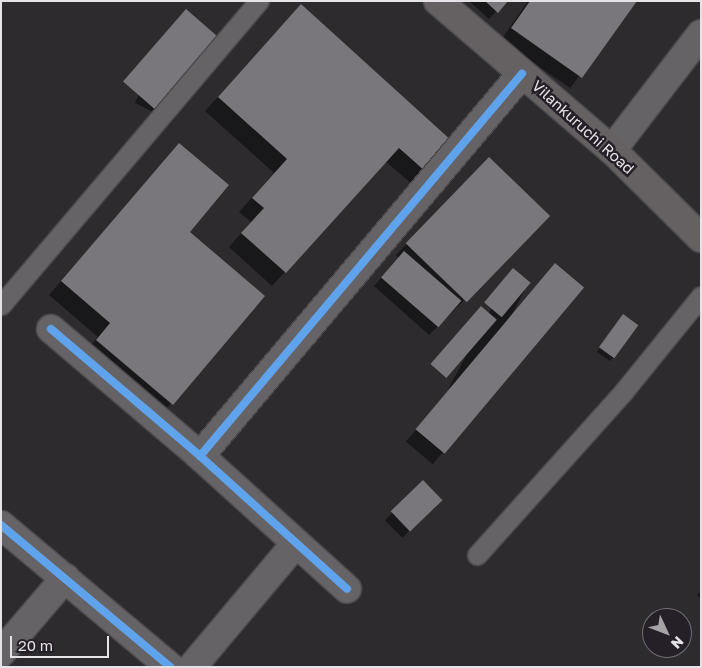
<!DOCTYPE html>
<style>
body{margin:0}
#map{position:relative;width:702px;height:668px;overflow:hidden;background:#2e2b2f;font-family:"Golos Text",sans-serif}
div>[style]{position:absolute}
.shadow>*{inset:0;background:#0007;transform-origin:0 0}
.building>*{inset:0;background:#79777b;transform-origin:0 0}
.roads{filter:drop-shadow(1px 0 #4c494e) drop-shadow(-1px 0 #4c494e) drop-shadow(0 1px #4c494e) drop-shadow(0 -1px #4c494e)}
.lane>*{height:19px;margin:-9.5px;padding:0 9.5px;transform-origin:9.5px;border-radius:9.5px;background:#656366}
.street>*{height:28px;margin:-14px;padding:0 14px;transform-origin:14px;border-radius:14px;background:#656366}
.secondary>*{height:28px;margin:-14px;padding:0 14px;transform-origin:14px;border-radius:14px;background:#656162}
.cycleway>*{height:8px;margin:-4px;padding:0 4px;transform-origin:4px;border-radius:4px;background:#60a3ed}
span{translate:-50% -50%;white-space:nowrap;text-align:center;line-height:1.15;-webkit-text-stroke:5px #252027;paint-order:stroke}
.street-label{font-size:15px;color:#e6e3e8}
.frame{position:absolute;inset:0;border:2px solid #e6e3e8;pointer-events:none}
.north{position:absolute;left:642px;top:608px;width:50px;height:50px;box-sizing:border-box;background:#252027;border:1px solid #726e74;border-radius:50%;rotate:133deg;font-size:14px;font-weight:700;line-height:20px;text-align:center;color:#e6e3e8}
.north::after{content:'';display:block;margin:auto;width:18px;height:22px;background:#a6a3a7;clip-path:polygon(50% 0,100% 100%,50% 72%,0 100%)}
.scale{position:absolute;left:10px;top:636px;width:99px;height:22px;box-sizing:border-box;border:2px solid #e6e3e8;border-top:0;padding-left:6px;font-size:15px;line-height:18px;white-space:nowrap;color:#e6e3e8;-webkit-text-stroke:4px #252027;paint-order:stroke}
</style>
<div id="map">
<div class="shadow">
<i style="clip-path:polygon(469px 1px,506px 1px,489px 19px)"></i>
<i style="clip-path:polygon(528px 1px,635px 1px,570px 88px,501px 40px)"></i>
<i style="left:178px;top:18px;width:42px;height:95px;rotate:27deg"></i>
<i style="clip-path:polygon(288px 20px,452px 142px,412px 184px,385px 161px,272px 286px,229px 247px,251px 222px,239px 212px,274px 173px,205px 111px)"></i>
<i style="clip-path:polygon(179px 145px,188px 232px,264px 296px,158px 418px,83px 354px,98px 337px,49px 295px)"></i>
<i style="clip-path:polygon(477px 170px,549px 216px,429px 335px,374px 286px,399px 258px,396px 255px)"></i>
<i style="left:555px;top:264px;width:35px;height:232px;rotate:40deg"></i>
<i style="left:510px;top:273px;width:21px;height:131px;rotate:28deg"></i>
<i style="clip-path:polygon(623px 316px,614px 357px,610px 361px,597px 352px)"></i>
<i style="left:423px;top:482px;width:25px;height:54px;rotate:45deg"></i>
<i style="clip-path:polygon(701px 591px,701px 599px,697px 595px)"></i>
</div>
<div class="building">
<i style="clip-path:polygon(485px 1px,508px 1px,498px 13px)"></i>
<i style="clip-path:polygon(530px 1px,637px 1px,582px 78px,511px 28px)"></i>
<i style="clip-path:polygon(301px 4px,453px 142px,426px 172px,399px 148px,286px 273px,241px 233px,264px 208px,252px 198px,287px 159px,218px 97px)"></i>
<i style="left:186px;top:9px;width:43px;height:96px;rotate:41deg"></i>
<i style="clip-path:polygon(179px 143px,229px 185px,190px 232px,265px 296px,173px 405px,96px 340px,110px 323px,61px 281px)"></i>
<i style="left:489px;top:157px;width:85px;height:120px;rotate:44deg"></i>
<i style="left:404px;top:251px;width:76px;height:35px;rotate:41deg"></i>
<i style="left:555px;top:263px;width:38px;height:217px;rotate:40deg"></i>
<i style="left:513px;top:268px;width:23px;height:45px;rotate:40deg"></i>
<i style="left:481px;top:306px;width:21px;height:77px;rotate:41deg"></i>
<i style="left:623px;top:314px;width:19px;height:41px;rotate:36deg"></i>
<i style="left:423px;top:480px;width:28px;height:45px;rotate:46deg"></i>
</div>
<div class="roads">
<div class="lane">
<i style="left:1px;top:305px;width:399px;rotate:-49.7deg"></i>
<i style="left:477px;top:555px;width:220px;rotate:-48.1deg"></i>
<i style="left:624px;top:391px;width:122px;rotate:-51deg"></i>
</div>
<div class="street">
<i style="left:612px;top:150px;width:146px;rotate:-52.5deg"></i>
<i style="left:51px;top:329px;width:196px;rotate:40.4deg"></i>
<i style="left:200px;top:456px;width:198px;rotate:42.1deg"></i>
<i style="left:200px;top:456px;width:500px;rotate:-49.9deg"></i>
<i style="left:1px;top:525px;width:221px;rotate:40deg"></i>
<i style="left:1px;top:653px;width:99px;rotate:-49.5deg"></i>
<i style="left:192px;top:667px;width:162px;rotate:-50deg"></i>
</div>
<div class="secondary">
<i style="left:438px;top:1px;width:229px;rotate:40.6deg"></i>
<i style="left:612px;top:150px;width:125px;rotate:44.7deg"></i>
</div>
</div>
<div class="cycleway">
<i style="left:51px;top:329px;width:196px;rotate:40.4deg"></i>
<i style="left:200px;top:456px;width:198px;rotate:42.1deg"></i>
<i style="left:200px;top:456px;width:500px;rotate:-49.9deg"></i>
<i style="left:1px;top:525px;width:221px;rotate:40deg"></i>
</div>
<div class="street-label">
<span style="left:583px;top:127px;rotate:42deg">Vilankuruchi Road</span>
</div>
<div class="frame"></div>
<div class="north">N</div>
<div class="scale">20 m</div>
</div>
